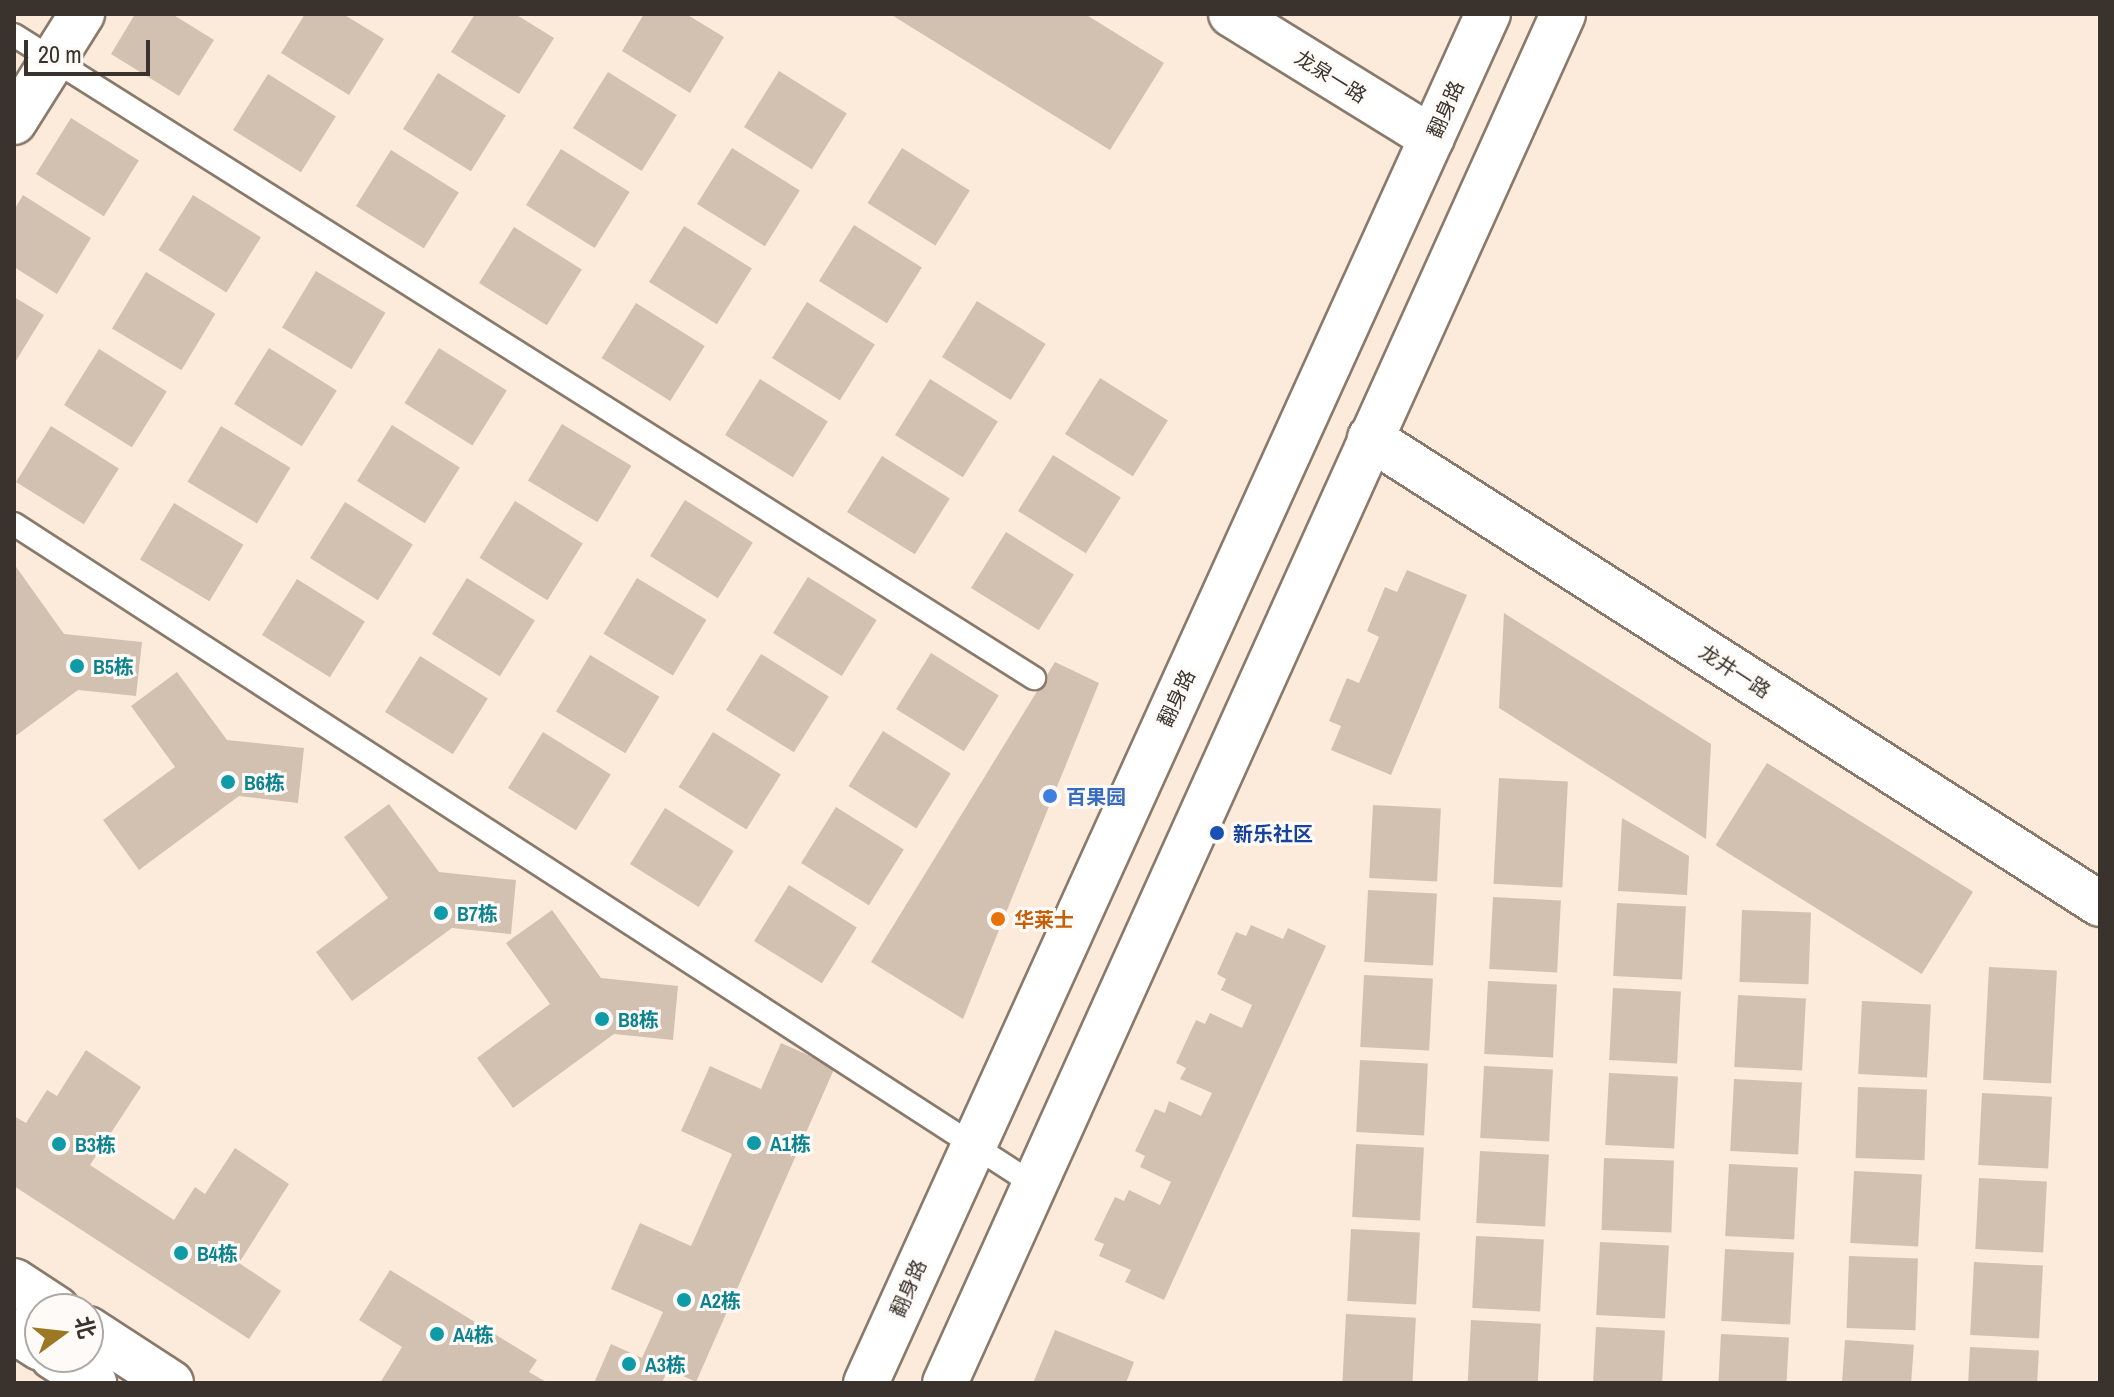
<!DOCTYPE html>
<meta charset="utf-8">
<style>
body{margin:0}
#map{position:relative;width:2114px;height:1397px;overflow:hidden;background:#fcebda;font-family:"Archivo Narrow","Noto Sans SC",sans-serif}
div>[style]{position:absolute}
.building>*{inset:0;background:#d2c1b1;transform-origin:0 0}
.roads{filter:drop-shadow(2px 0 #897a6b) drop-shadow(-2px 0 #897a6b) drop-shadow(0 2px #897a6b) drop-shadow(0 -2px #897a6b)}
.lane>*{height:22px;margin:-11px;padding:0 11px;transform-origin:11px;border-radius:11px;background:#fff}
.street>*{height:44px;margin:-22px;padding:0 22px;transform-origin:22px;border-radius:22px;background:#fff}
.secondary>*{height:44px;margin:-22px;padding:0 22px;transform-origin:22px;border-radius:22px;background:#fff}
.dots>*{width:22px;height:22px;translate:-50% -50%;box-sizing:border-box;border:4px solid #fefaf7;border-radius:50%}
span{translate:-50% -50%;white-space:nowrap;text-align:center;line-height:1.15;-webkit-text-stroke:6px #fefaf7;paint-order:stroke}
.street-label{font-size:20px;color:#3a332d}
.culture-label{font-size:20px;color:#0d838f;font-weight:700}
.left{translate:0 -50%;text-align:left}
.shop-label{font-size:20px;color:#366cbe;font-weight:700}
.transit-label{font-size:20px;color:#164399;font-weight:700}
.food-label{font-size:20px;color:#c56008;font-weight:700}
.frame{position:absolute;inset:0;border:16px solid #3a332d;pointer-events:none}
.north{position:absolute;left:24px;top:1293px;width:80px;height:80px;box-sizing:border-box;background:#fefaf7;border:2px solid #b0aaa6;border-radius:50%;rotate:75deg;font-size:22px;font-weight:700;line-height:32px;text-align:center;color:#3a332d}
.north::after{content:'';display:block;margin:auto;width:28px;height:36px;background:#9c7824;clip-path:polygon(50% 0,100% 100%,50% 72%,0 100%)}
.scale{position:absolute;left:24px;top:40px;width:126px;height:36px;box-sizing:border-box;border:4px solid #3a332d;border-top:0;padding-left:10px;font-size:24px;line-height:28px;white-space:nowrap;color:#3a332d;-webkit-text-stroke:6px #fefaf7;paint-order:stroke}
</style>
<div id="map">
<div class="building">
<i style="clip-path:polygon(135px 14px,172px 14px,214px 40px,179px 96px,111px 54px)"></i>
<i style="clip-path:polygon(305px 14px,343px 14px,384px 39px,349px 95px,281px 53px)"></i>
<i style="clip-path:polygon(475px 14px,515px 14px,554px 38px,519px 94px,451px 52px)"></i>
<i style="clip-path:polygon(644px 14px,686px 14px,724px 37px,690px 93px,622px 51px)"></i>
<i style="clip-path:polygon(890px 14px,1085px 14px,1164px 63px,1110px 150px)"></i>
<i style="left:779px;top:71px;width:80px;height:66px;rotate:32deg"></i>
<i style="left:608px;top:72px;width:81px;height:66px;rotate:32deg"></i>
<i style="left:438px;top:73px;width:80px;height:66px;rotate:32deg"></i>
<i style="left:268px;top:74px;width:80px;height:66px;rotate:32deg"></i>
<i style="left:71px;top:118px;width:80px;height:66px;rotate:32deg"></i>
<i style="left:732px;top:148px;width:80px;height:66px;rotate:32deg"></i>
<i style="left:902px;top:148px;width:80px;height:65px;rotate:32deg"></i>
<i style="left:561px;top:149px;width:81px;height:66px;rotate:32deg"></i>
<i style="left:391px;top:150px;width:80px;height:66px;rotate:32deg"></i>
<i style="clip-path:polygon(23px 195px,91px 238px,57px 294px,14px 267px,14px 210px)"></i>
<i style="left:193px;top:195px;width:80px;height:65px;rotate:32deg"></i>
<i style="left:854px;top:225px;width:80px;height:66px;rotate:32deg"></i>
<i style="left:684px;top:226px;width:80px;height:66px;rotate:32deg"></i>
<i style="left:514px;top:227px;width:80px;height:66px;rotate:32deg"></i>
<i style="left:316px;top:271px;width:81px;height:66px;rotate:31deg"></i>
<i style="left:146px;top:272px;width:81px;height:66px;rotate:31deg"></i>
<i style="clip-path:polygon(14px 297px,44px 315px,14px 364px)"></i>
<i style="left:977px;top:301px;width:81px;height:66px;rotate:32deg"></i>
<i style="left:807px;top:302px;width:80px;height:66px;rotate:32deg"></i>
<i style="left:636px;top:303px;width:81px;height:65px;rotate:32deg"></i>
<i style="left:269px;top:348px;width:80px;height:66px;rotate:32deg"></i>
<i style="left:439px;top:348px;width:80px;height:65px;rotate:32deg"></i>
<i style="left:99px;top:349px;width:80px;height:66px;rotate:32deg"></i>
<i style="left:1100px;top:378px;width:80px;height:66px;rotate:32deg"></i>
<i style="left:760px;top:379px;width:80px;height:66px;rotate:32deg"></i>
<i style="left:930px;top:379px;width:80px;height:66px;rotate:32deg"></i>
<i style="left:562px;top:424px;width:81px;height:66px;rotate:31deg"></i>
<i style="left:392px;top:425px;width:80px;height:66px;rotate:32deg"></i>
<i style="left:51px;top:426px;width:80px;height:66px;rotate:32deg"></i>
<i style="left:221px;top:426px;width:81px;height:65px;rotate:31deg"></i>
<i style="left:1053px;top:455px;width:80px;height:66px;rotate:32deg"></i>
<i style="left:882px;top:456px;width:80px;height:66px;rotate:32deg"></i>
<i style="left:685px;top:500px;width:80px;height:66px;rotate:32deg"></i>
<i style="left:515px;top:501px;width:80px;height:67px;rotate:32deg"></i>
<i style="left:345px;top:502px;width:80px;height:66px;rotate:32deg"></i>
<i style="left:174px;top:503px;width:81px;height:66px;rotate:31deg"></i>
<i style="left:1006px;top:532px;width:80px;height:66px;rotate:32deg"></i>
<i style="clip-path:polygon(14px 564px,64px 634px,142px 642px,136px 696px,78px 690px,14px 737px)"></i>
<i style="clip-path:polygon(1407px 570px,1467px 595px,1391px 775px,1331px 750px,1341px 726px,1329px 721px,1347px 678px,1359px 683px,1379px 637px,1367px 631px,1385px 587px,1397px 592px)"></i>
<i style="left:808px;top:577px;width:81px;height:66px;rotate:32deg"></i>
<i style="left:467px;top:578px;width:80px;height:66px;rotate:32deg"></i>
<i style="left:637px;top:578px;width:81px;height:65px;rotate:31deg"></i>
<i style="left:297px;top:579px;width:80px;height:66px;rotate:32deg"></i>
<i style="clip-path:polygon(1504px 613px,1711px 744px,1706px 839px,1499px 708px)"></i>
<i style="left:931px;top:653px;width:80px;height:66px;rotate:32deg"></i>
<i style="left:761px;top:654px;width:80px;height:66px;rotate:32deg"></i>
<i style="left:590px;top:655px;width:81px;height:66px;rotate:31deg"></i>
<i style="left:420px;top:656px;width:80px;height:66px;rotate:32deg"></i>
<i style="clip-path:polygon(1055px 662px,1099px 683px,963px 1019px,871px 962px)"></i>
<i style="clip-path:polygon(177px 672px,227px 740px,304px 748px,298px 803px,239px 796px,139px 870px,103px 820px,175px 767px,131px 706px)"></i>
<i style="left:883px;top:731px;width:80px;height:65px;rotate:32deg"></i>
<i style="left:543px;top:732px;width:80px;height:66px;rotate:32deg"></i>
<i style="left:713px;top:732px;width:80px;height:65px;rotate:32deg"></i>
<i style="left:1767px;top:763px;width:243px;height:97px;rotate:32deg"></i>
<i style="left:1499px;top:778px;width:69px;height:106px;rotate:3deg"></i>
<i style="clip-path:polygon(389px 804px,439px 872px,516px 880px,511px 934px,452px 928px,352px 1001px,316px 952px,388px 898px,344px 837px)"></i>
<i style="left:1373px;top:805px;width:68px;height:73px;rotate:3deg"></i>
<i style="left:836px;top:807px;width:80px;height:66px;rotate:32deg"></i>
<i style="left:665px;top:808px;width:81px;height:66px;rotate:32deg"></i>
<i style="clip-path:polygon(1622px 818px,1689px 856px,1687px 895px,1618px 891px)"></i>
<i style="left:789px;top:885px;width:80px;height:66px;rotate:32deg"></i>
<i style="left:1368px;top:890px;width:69px;height:72px;rotate:3deg"></i>
<i style="left:1493px;top:897px;width:68px;height:72px;rotate:3deg"></i>
<i style="left:1617px;top:903px;width:69px;height:73px;rotate:3deg"></i>
<i style="clip-path:polygon(552px 910px,601px 978px,678px 986px,673px 1040px,614px 1034px,513px 1108px,477px 1058px,550px 1004px,506px 943px)"></i>
<i style="left:1742px;top:910px;width:69px;height:72px;rotate:2deg"></i>
<i style="clip-path:polygon(1251px 925px,1283px 939px,1288px 928px,1326px 946px,1164px 1300px,1125px 1282px,1131px 1270px,1099px 1256px,1104px 1244px,1094px 1240px,1115px 1197px,1124px 1201px,1129px 1190px,1160px 1205px,1171px 1182px,1140px 1167px,1145px 1156px,1135px 1151px,1155px 1109px,1165px 1113px,1169px 1101px,1201px 1116px,1212px 1093px,1180px 1079px,1186px 1068px,1176px 1063px,1196px 1020px,1205px 1024px,1210px 1013px,1242px 1028px,1252px 1005px,1221px 990px,1226px 979px,1217px 974px,1236px 932px,1246px 936px)"></i>
<i style="left:1989px;top:967px;width:68px;height:113px;rotate:3deg"></i>
<i style="left:1364px;top:975px;width:69px;height:72px;rotate:3deg"></i>
<i style="left:1488px;top:981px;width:69px;height:73px;rotate:3deg"></i>
<i style="left:1613px;top:988px;width:68px;height:72px;rotate:3deg"></i>
<i style="left:1738px;top:995px;width:68px;height:72px;rotate:3deg"></i>
<i style="left:1862px;top:1001px;width:69px;height:73px;rotate:3deg"></i>
<i style="clip-path:polygon(781px 1043px,835px 1067px,696px 1382px,668px 1369px,662px 1383px,594px 1383px,611px 1344px,642px 1358px,663px 1312px,611px 1289px,640px 1223px,691px 1246px,732px 1154px,681px 1131px,710px 1066px,761px 1089px)"></i>
<i style="clip-path:polygon(86px 1050px,141px 1087px,90px 1165px,174px 1220px,195px 1187px,205px 1194px,235px 1148px,289px 1184px,239px 1263px,281px 1291px,249px 1339px,14px 1186px,14px 1116px,26px 1123px,47px 1090px,57px 1096px)"></i>
<i style="left:1360px;top:1060px;width:68px;height:72px;rotate:3deg"></i>
<i style="left:1484px;top:1066px;width:69px;height:72px;rotate:3deg"></i>
<i style="left:1609px;top:1073px;width:69px;height:72px;rotate:3deg"></i>
<i style="left:1734px;top:1079px;width:68px;height:72px;rotate:3deg"></i>
<i style="left:1858px;top:1087px;width:69px;height:71px;rotate:2deg"></i>
<i style="left:1982px;top:1093px;width:70px;height:72px;rotate:3deg"></i>
<i style="left:1356px;top:1144px;width:68px;height:73px;rotate:3deg"></i>
<i style="left:1480px;top:1151px;width:69px;height:72px;rotate:3deg"></i>
<i style="left:1604px;top:1158px;width:70px;height:72px;rotate:2deg"></i>
<i style="left:1729px;top:1164px;width:69px;height:72px;rotate:3deg"></i>
<i style="left:1854px;top:1171px;width:68px;height:72px;rotate:3deg"></i>
<i style="left:1979px;top:1178px;width:68px;height:71px;rotate:3deg"></i>
<i style="left:1351px;top:1229px;width:69px;height:72px;rotate:3deg"></i>
<i style="left:1476px;top:1236px;width:68px;height:72px;rotate:3deg"></i>
<i style="left:1600px;top:1242px;width:69px;height:73px;rotate:3deg"></i>
<i style="left:1725px;top:1249px;width:69px;height:72px;rotate:3deg"></i>
<i style="left:1849px;top:1256px;width:69px;height:72px;rotate:2deg"></i>
<i style="left:1974px;top:1262px;width:69px;height:73px;rotate:3deg"></i>
<i style="clip-path:polygon(390px 1270px,537px 1360px,529px 1372px,548px 1383px,380px 1383px,402px 1347px,359px 1320px)"></i>
<i style="left:1346px;top:1314px;width:70px;height:69px;rotate:3deg"></i>
<i style="left:1471px;top:1320px;width:70px;height:63px;rotate:3deg"></i>
<i style="left:1596px;top:1327px;width:69px;height:56px;rotate:3deg"></i>
<i style="clip-path:polygon(1055px 1330px,1134px 1362px,1126px 1383px,1033px 1383px)"></i>
<i style="left:1721px;top:1334px;width:68px;height:49px;rotate:3deg"></i>
<i style="left:1845px;top:1340px;width:69px;height:43px;rotate:4deg"></i>
<i style="left:1970px;top:1347px;width:69px;height:36px;rotate:3deg"></i>
</div>
<div class="roads">
<div class="lane">
<i style="left:14px;top:35px;width:1206px;rotate:32.23deg"></i>
<i style="left:14px;top:524px;width:1214px;rotate:32.93deg"></i>
</div>
<div class="street">
<i style="left:1231px;top:14px;width:236px;rotate:31.7deg"></i>
<i style="left:14px;top:122px;width:128px;rotate:-57.8deg"></i>
<i style="left:1370px;top:438px;width:866px;rotate:32.55deg"></i>
</div>
<div class="secondary">
<i style="left:14px;top:1281px;width:51px;rotate:33.1deg"></i>
<i style="left:88px;top:1329px;width:99px;rotate:33deg"></i>
<i style="left:14px;top:1331px;width:31px;rotate:33deg"></i>
<i style="left:53px;top:1357px;width:49px;rotate:32.4deg"></i>
<i style="left:866px;top:1383px;width:1504px;rotate:-65.57deg"></i>
<i style="left:945px;top:1383px;width:1502px;rotate:-65.7deg"></i>
</div>
</div>
<div class="dots">
<i style="left:77px;top:666px;background:#0f9aa8"></i>
<i style="left:228px;top:782px;background:#0f9aa8"></i>
<i style="left:1050px;top:796px;background:#3f7fe0"></i>
<i style="left:1217px;top:833px;background:#1a4fb4"></i>
<i style="left:441px;top:913px;background:#0f9aa8"></i>
<i style="left:998px;top:919px;background:#e8710a"></i>
<i style="left:602px;top:1019px;background:#0f9aa8"></i>
<i style="left:754px;top:1143px;background:#0f9aa8"></i>
<i style="left:59px;top:1144px;background:#0f9aa8"></i>
<i style="left:181px;top:1253px;background:#0f9aa8"></i>
<i style="left:684px;top:1300px;background:#0f9aa8"></i>
<i style="left:437px;top:1334px;background:#0f9aa8"></i>
<i style="left:629px;top:1364px;background:#0f9aa8"></i>
</div>
<div class="street-label">
<span style="left:1331px;top:76px;rotate:32deg">龙泉一路</span>
<span style="left:1445px;top:109px;rotate:-66deg">翻身路</span>
<span style="left:1735px;top:671px;rotate:33deg">龙井一路</span>
<span style="left:1176px;top:698px;rotate:-65deg">翻身路</span>
<span style="left:908px;top:1288px;rotate:-66deg">翻身路</span>
</div>
<div class="culture-label">
<span class="left" style="left:93px;top:666px">B5栋</span>
<span class="left" style="left:244px;top:782px">B6栋</span>
<span class="left" style="left:457px;top:913px">B7栋</span>
<span class="left" style="left:618px;top:1019px">B8栋</span>
<span class="left" style="left:770px;top:1143px">A1栋</span>
<span class="left" style="left:75px;top:1144px">B3栋</span>
<span class="left" style="left:197px;top:1253px">B4栋</span>
<span class="left" style="left:700px;top:1300px">A2栋</span>
<span class="left" style="left:453px;top:1334px">A4栋</span>
<span class="left" style="left:645px;top:1364px">A3栋</span>
</div>
<div class="shop-label">
<span class="left" style="left:1066px;top:796px">百果园</span>
</div>
<div class="transit-label">
<span class="left" style="left:1233px;top:833px">新乐社区</span>
</div>
<div class="food-label">
<span class="left" style="left:1014px;top:919px">华莱士</span>
</div>
<div class="frame"></div>
<div class="north">北</div>
<div class="scale">20 m</div>
</div>
